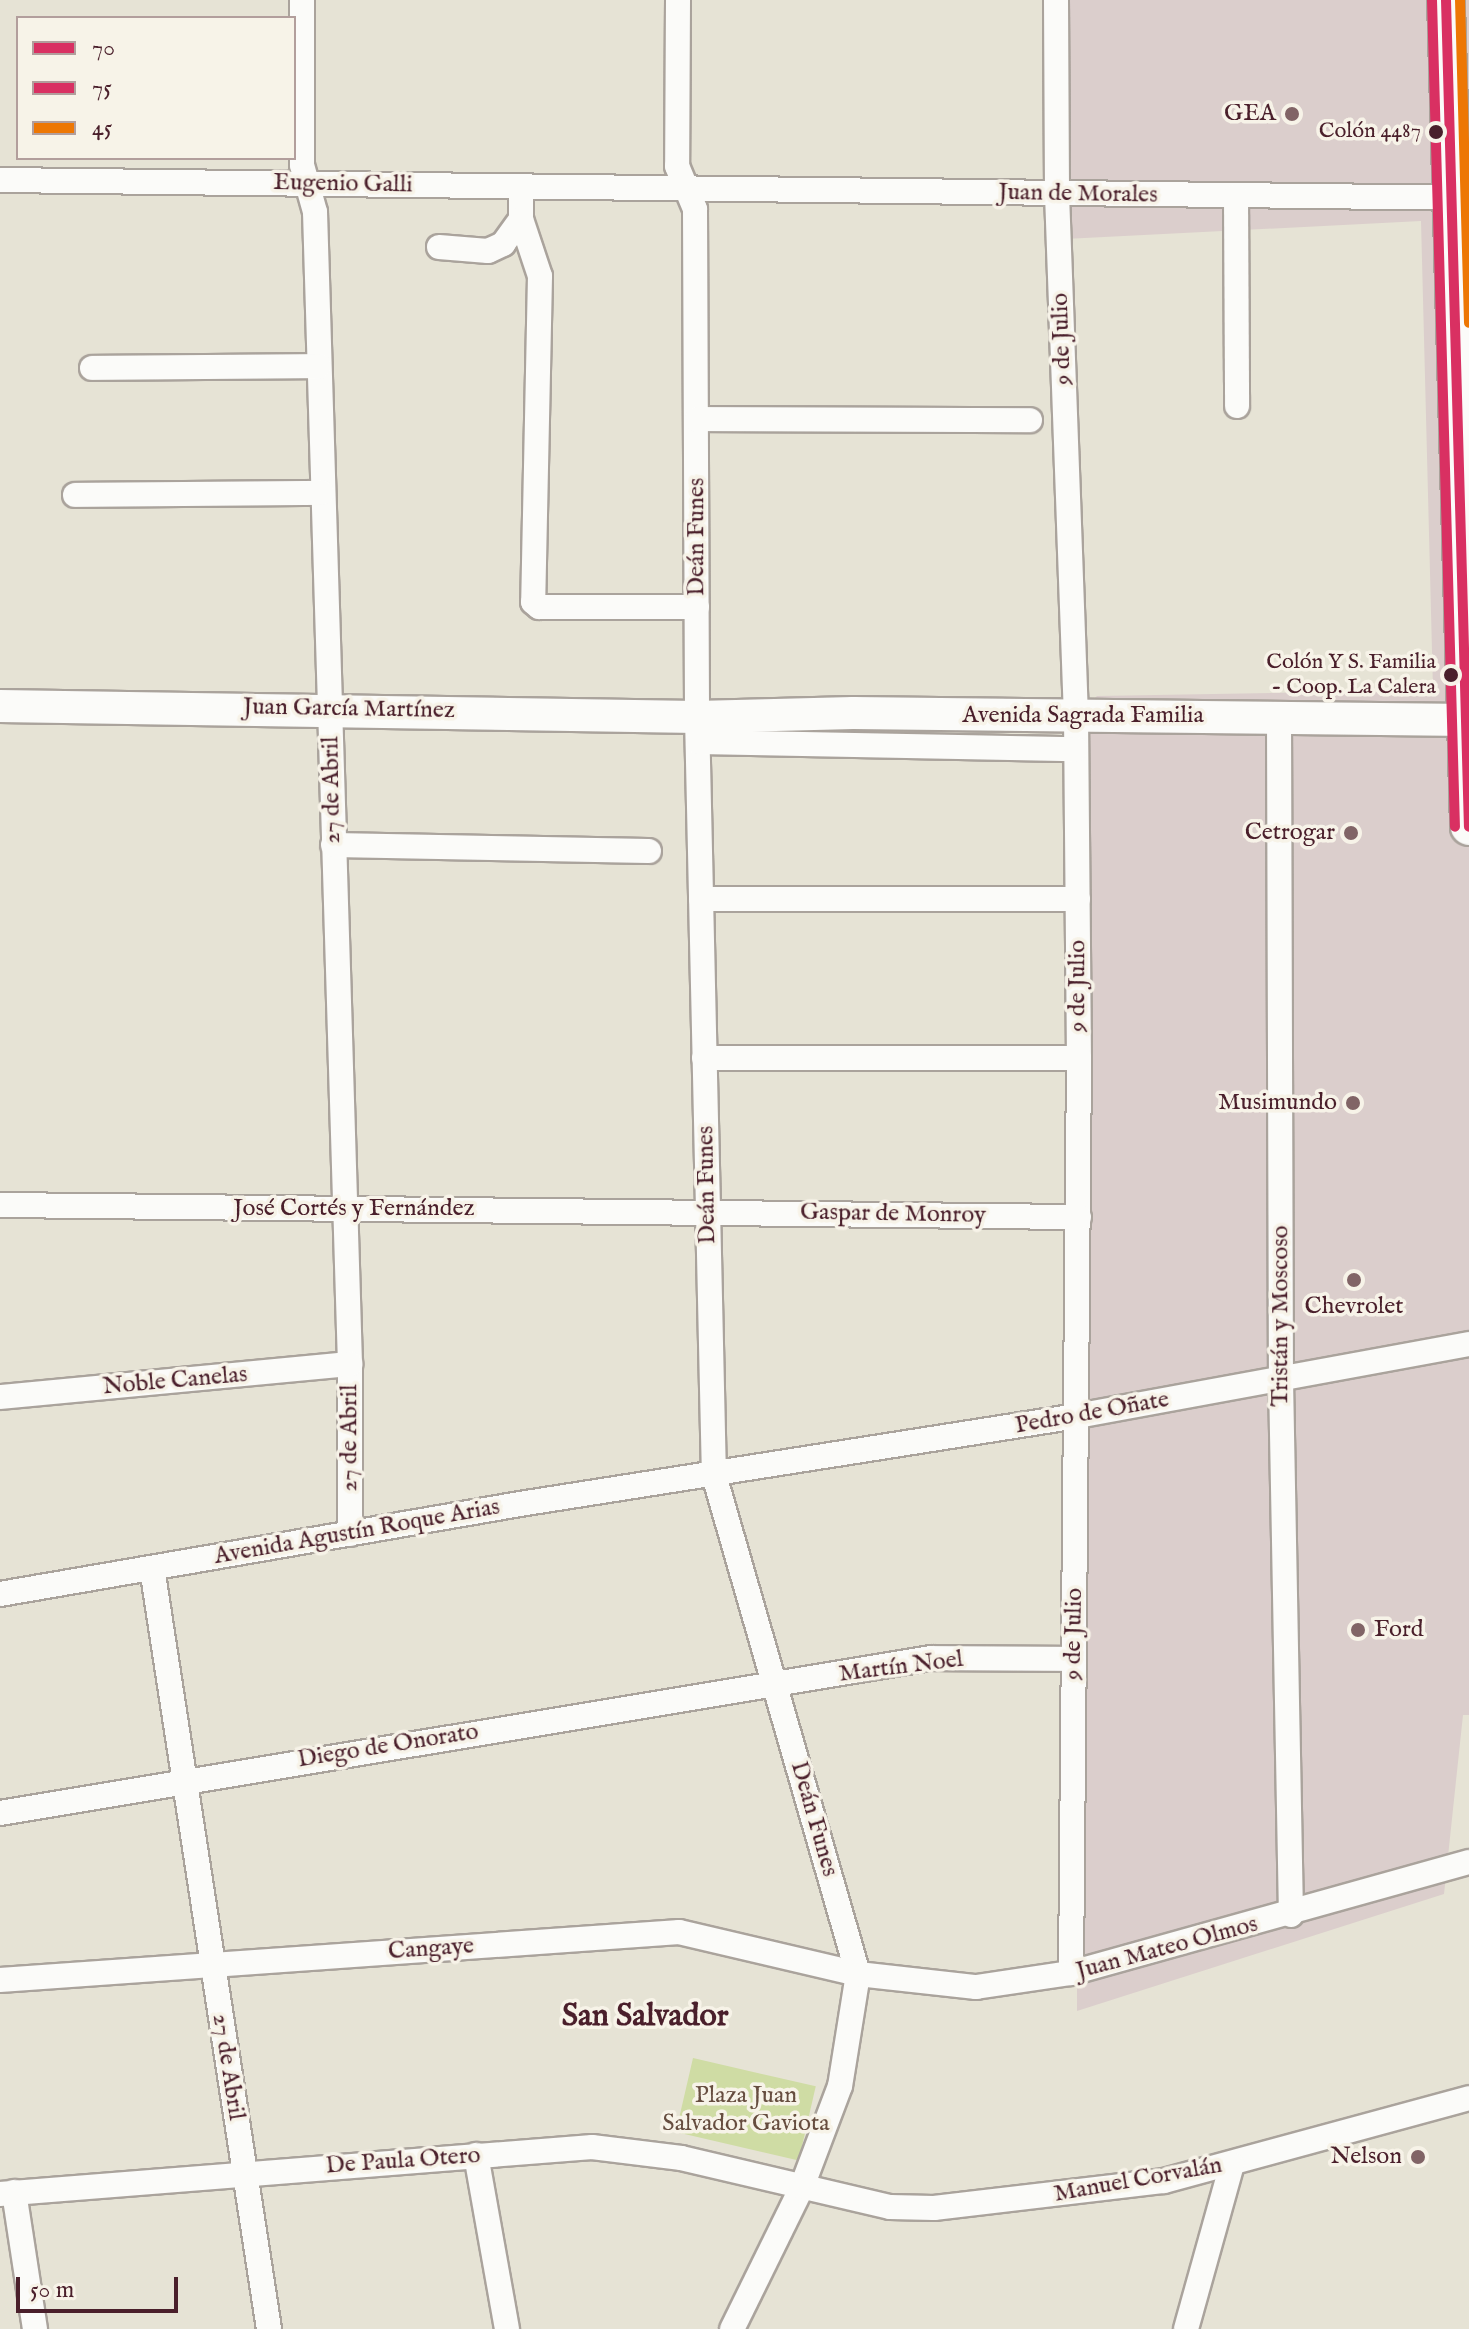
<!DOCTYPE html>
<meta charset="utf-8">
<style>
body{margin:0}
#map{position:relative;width:1469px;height:2329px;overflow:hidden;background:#e6e3d5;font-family:"IM FELL English",serif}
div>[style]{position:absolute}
.industrial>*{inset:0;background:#dbcecc}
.green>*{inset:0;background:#cfdca4;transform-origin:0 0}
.roads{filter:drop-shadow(2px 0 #aaa39c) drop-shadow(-2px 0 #aaa39c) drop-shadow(0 2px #aaa39c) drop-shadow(0 -2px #aaa39c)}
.street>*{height:24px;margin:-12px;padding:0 12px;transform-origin:12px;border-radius:12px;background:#fbfbf9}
.secondary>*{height:32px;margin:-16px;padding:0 16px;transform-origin:16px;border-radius:16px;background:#fbfbf9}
.primary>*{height:36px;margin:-18px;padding:0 18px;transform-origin:18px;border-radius:18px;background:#fbfbf9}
.bus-1>*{height:10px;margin:-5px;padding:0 5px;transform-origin:5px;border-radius:5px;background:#d93062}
.bus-2>*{height:10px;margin:-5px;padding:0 5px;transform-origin:5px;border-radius:5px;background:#d93062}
.bus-3>*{height:10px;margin:-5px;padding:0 5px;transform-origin:5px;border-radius:5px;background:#ed7704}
.dots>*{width:22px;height:22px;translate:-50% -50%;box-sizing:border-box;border:4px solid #f7f3e8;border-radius:50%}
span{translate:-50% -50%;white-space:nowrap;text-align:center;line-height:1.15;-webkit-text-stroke:7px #f7f3e8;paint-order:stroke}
.bus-label{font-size:22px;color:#4a1f2b}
.right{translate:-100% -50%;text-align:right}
.poi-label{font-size:24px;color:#4a1f2b}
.left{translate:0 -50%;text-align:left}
.street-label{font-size:24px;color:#4a1f2b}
.park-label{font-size:24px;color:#664d3f}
.district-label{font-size:32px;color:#4a1f2b;font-weight:700}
.legend{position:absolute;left:16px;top:16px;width:280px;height:144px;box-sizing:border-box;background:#f7f3e8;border:2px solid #b29e9c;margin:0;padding:10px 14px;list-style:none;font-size:24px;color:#4a1f2b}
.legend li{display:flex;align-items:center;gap:16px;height:40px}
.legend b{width:40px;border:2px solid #b29e9c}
.scale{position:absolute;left:16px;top:2277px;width:162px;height:36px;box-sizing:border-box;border:4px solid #4a1f2b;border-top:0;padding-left:10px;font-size:24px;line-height:28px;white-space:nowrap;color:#4a1f2b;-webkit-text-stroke:6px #f7f3e8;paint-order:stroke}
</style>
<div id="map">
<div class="industrial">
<i style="clip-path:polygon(1044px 0,1469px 0,1469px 1715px,1463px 1715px,1444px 1894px,1077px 2011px,1076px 716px,1097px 696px,1433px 690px,1421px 221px,1045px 240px)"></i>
</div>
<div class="green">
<i style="left:693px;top:2058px;width:126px;height:76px;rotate:13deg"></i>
</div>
<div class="roads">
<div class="street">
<i style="left:302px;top:0;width:165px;rotate:90deg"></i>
<i style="left:302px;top:165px;width:49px;rotate:74.5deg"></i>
<i style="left:315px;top:212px;width:1153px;rotate:88.26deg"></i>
<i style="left:350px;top:1364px;width:170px;rotate:90deg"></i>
<i style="left:678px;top:0;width:166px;rotate:90.3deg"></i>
<i style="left:677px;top:166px;width:47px;rotate:67.3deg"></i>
<i style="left:695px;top:209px;width:508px;rotate:89.77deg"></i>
<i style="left:697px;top:717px;width:758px;rotate:88.72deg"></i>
<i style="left:714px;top:1475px;width:519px;rotate:73.9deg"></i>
<i style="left:858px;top:1974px;width:113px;rotate:99.1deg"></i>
<i style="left:840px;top:2086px;width:110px;rotate:110.7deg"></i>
<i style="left:801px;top:2189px;width:156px;rotate:116.2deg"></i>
<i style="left:1056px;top:0;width:194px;rotate:89.7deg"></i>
<i style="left:1057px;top:194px;width:522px;rotate:87.92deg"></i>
<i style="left:1076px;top:716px;width:342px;rotate:89.5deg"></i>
<i style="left:1079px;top:1058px;width:915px;rotate:90.5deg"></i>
<i style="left:0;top:180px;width:1465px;rotate:0.7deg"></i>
<i style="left:521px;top:186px;width:33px;rotate:90deg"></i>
<i style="left:521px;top:219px;width:60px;rotate:71.6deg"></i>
<i style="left:540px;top:276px;width:326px;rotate:91.2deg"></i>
<i style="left:533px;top:602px;width:8px;rotate:40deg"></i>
<i style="left:539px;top:607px;width:158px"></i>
<i style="left:1236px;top:196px;width:210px;rotate:89.7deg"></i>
<i style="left:439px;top:247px;width:49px;rotate:4.7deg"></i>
<i style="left:488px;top:251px;width:17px;rotate:-25deg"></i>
<i style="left:503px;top:244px;width:31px;rotate:-54deg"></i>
<i style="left:92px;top:368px;width:227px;rotate:-0.5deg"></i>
<i style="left:697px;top:419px;width:333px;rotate:0.2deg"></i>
<i style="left:75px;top:495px;width:247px;rotate:-0.5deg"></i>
<i style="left:1279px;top:717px;width:663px;rotate:89.83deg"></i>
<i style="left:1281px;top:1380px;width:535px;rotate:88.93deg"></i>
<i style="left:698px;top:742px;width:378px;rotate:1.1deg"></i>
<i style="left:333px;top:845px;width:316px;rotate:1.1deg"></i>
<i style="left:701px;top:899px;width:377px"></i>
<i style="left:704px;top:1058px;width:375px"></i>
<i style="left:0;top:1205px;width:1079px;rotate:0.64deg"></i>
<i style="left:0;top:1397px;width:352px;rotate:-5.4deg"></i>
<i style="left:152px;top:1568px;width:770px;rotate:81.26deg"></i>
<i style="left:0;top:1594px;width:534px;rotate:-9.82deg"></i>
<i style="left:526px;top:1503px;width:558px;rotate:-8.97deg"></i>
<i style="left:1077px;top:1416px;width:399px;rotate:-10.4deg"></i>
<i style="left:0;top:1813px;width:944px;rotate:-9.45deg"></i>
<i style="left:931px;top:1658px;width:143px;rotate:0.4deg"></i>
<i style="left:0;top:1980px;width:681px;rotate:-4.04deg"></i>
<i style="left:679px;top:1932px;width:184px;rotate:13.2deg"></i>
<i style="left:858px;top:1974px;width:119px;rotate:6.3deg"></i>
<i style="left:976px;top:1987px;width:96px;rotate:-8.4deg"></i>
<i style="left:1071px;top:1973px;width:413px;rotate:-15.6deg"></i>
<i style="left:476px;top:2155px;width:177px;rotate:79.9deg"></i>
<i style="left:14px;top:2192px;width:139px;rotate:81.3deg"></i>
<i style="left:0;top:2194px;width:594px;rotate:-4.54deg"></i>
<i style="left:592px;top:2147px;width:90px;rotate:7deg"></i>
<i style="left:681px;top:2158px;width:215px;rotate:13.2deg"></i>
<i style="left:890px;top:2207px;width:44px;rotate:1.3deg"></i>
<i style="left:934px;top:2208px;width:232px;rotate:-6.7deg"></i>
<i style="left:1164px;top:2181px;width:316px;rotate:-15.2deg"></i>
<i style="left:1186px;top:2329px;width:171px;rotate:-74.4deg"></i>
</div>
<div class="secondary">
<i style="left:0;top:706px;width:697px;rotate:0.9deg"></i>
<i style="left:697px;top:717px;width:156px;rotate:-1.5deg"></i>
<i style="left:853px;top:713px;width:616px;rotate:0.65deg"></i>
</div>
<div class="primary">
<i style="left:1446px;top:0;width:827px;rotate:88.41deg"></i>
</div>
</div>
<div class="bus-1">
<i style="left:1446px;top:0;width:827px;rotate:88.41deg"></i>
</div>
<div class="bus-2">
<i style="left:1432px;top:0;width:827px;rotate:88.41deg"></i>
</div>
<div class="bus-3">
<i style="left:1460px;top:0;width:323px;rotate:88.4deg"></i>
</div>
<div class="dots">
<i style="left:1292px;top:114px;background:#816466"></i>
<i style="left:1436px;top:132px;background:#4a1f2b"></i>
<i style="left:1451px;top:675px;background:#4a1f2b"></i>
<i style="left:1351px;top:833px;background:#816466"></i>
<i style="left:1353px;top:1103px;background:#816466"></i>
<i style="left:1354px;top:1280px;background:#816466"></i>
<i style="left:1358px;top:1630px;background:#816466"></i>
<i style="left:1418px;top:2157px;background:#816466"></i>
</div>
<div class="bus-label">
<span class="right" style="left:1421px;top:132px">Colón 4487</span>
<span class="right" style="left:1436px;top:675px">Colón Y S. Familia<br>- Coop. La Calera</span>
</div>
<div class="poi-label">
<span class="right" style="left:1276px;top:114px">GEA</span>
<span class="right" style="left:1335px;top:833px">Cetrogar</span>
<span class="right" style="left:1337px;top:1103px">Musimundo</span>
<span style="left:1354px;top:1307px">Chevrolet</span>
<span class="left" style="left:1374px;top:1630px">Ford</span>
<span class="right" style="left:1402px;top:2157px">Nelson</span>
</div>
<div class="street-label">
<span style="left:343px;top:184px;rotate:1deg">Eugenio Galli</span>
<span style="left:1078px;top:194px;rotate:1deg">Juan de Morales</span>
<span style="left:1062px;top:339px;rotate:-92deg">9 de Julio</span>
<span style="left:697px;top:537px;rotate:-90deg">Deán Funes</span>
<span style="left:349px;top:709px;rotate:1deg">Juan García Martínez</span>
<span style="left:1083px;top:716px">Avenida Sagrada Familia</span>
<span style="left:332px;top:790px;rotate:-91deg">27 de Abril</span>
<span style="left:1078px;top:986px;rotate:-90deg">9 de Julio</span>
<span style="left:707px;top:1185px;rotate:-91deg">Deán Funes</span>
<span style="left:354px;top:1209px">José Cortés y Fernández</span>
<span style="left:893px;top:1214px;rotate:1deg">Gaspar de Monroy</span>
<span style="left:1281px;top:1316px;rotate:-90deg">Tristán y Moscoso</span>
<span style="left:175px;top:1381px;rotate:-5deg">Noble Canelas</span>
<span style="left:1092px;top:1413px;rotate:-10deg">Pedro de Oñate</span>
<span style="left:350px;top:1438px;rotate:-90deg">27 de Abril</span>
<span style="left:357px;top:1532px;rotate:-10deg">Avenida Agustín Roque Arias</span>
<span style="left:1074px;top:1634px;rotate:-89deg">9 de Julio</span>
<span style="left:901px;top:1667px;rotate:-7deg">Martín Noel</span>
<span style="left:388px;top:1746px;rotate:-9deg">Diego de Onorato</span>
<span style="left:814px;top:1819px;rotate:74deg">Deán Funes</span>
<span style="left:1167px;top:1948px;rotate:-15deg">Juan Mateo Olmos</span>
<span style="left:431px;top:1949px;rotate:-4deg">Cangaye</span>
<span style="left:228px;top:2067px;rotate:81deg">27 de Abril</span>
<span style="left:403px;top:2161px;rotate:-4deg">De Paula Otero</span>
<span style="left:1138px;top:2180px;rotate:-10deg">Manuel Corvalán</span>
</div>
<div class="park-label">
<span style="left:746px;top:2110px">Plaza Juan<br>Salvador Gaviota</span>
</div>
<div class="district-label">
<span style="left:645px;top:2017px">San Salvador</span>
</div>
<ul class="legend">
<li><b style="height:10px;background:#d93062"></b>70</li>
<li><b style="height:10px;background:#d93062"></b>75</li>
<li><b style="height:10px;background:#ed7704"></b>45</li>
</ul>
<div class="scale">50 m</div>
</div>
